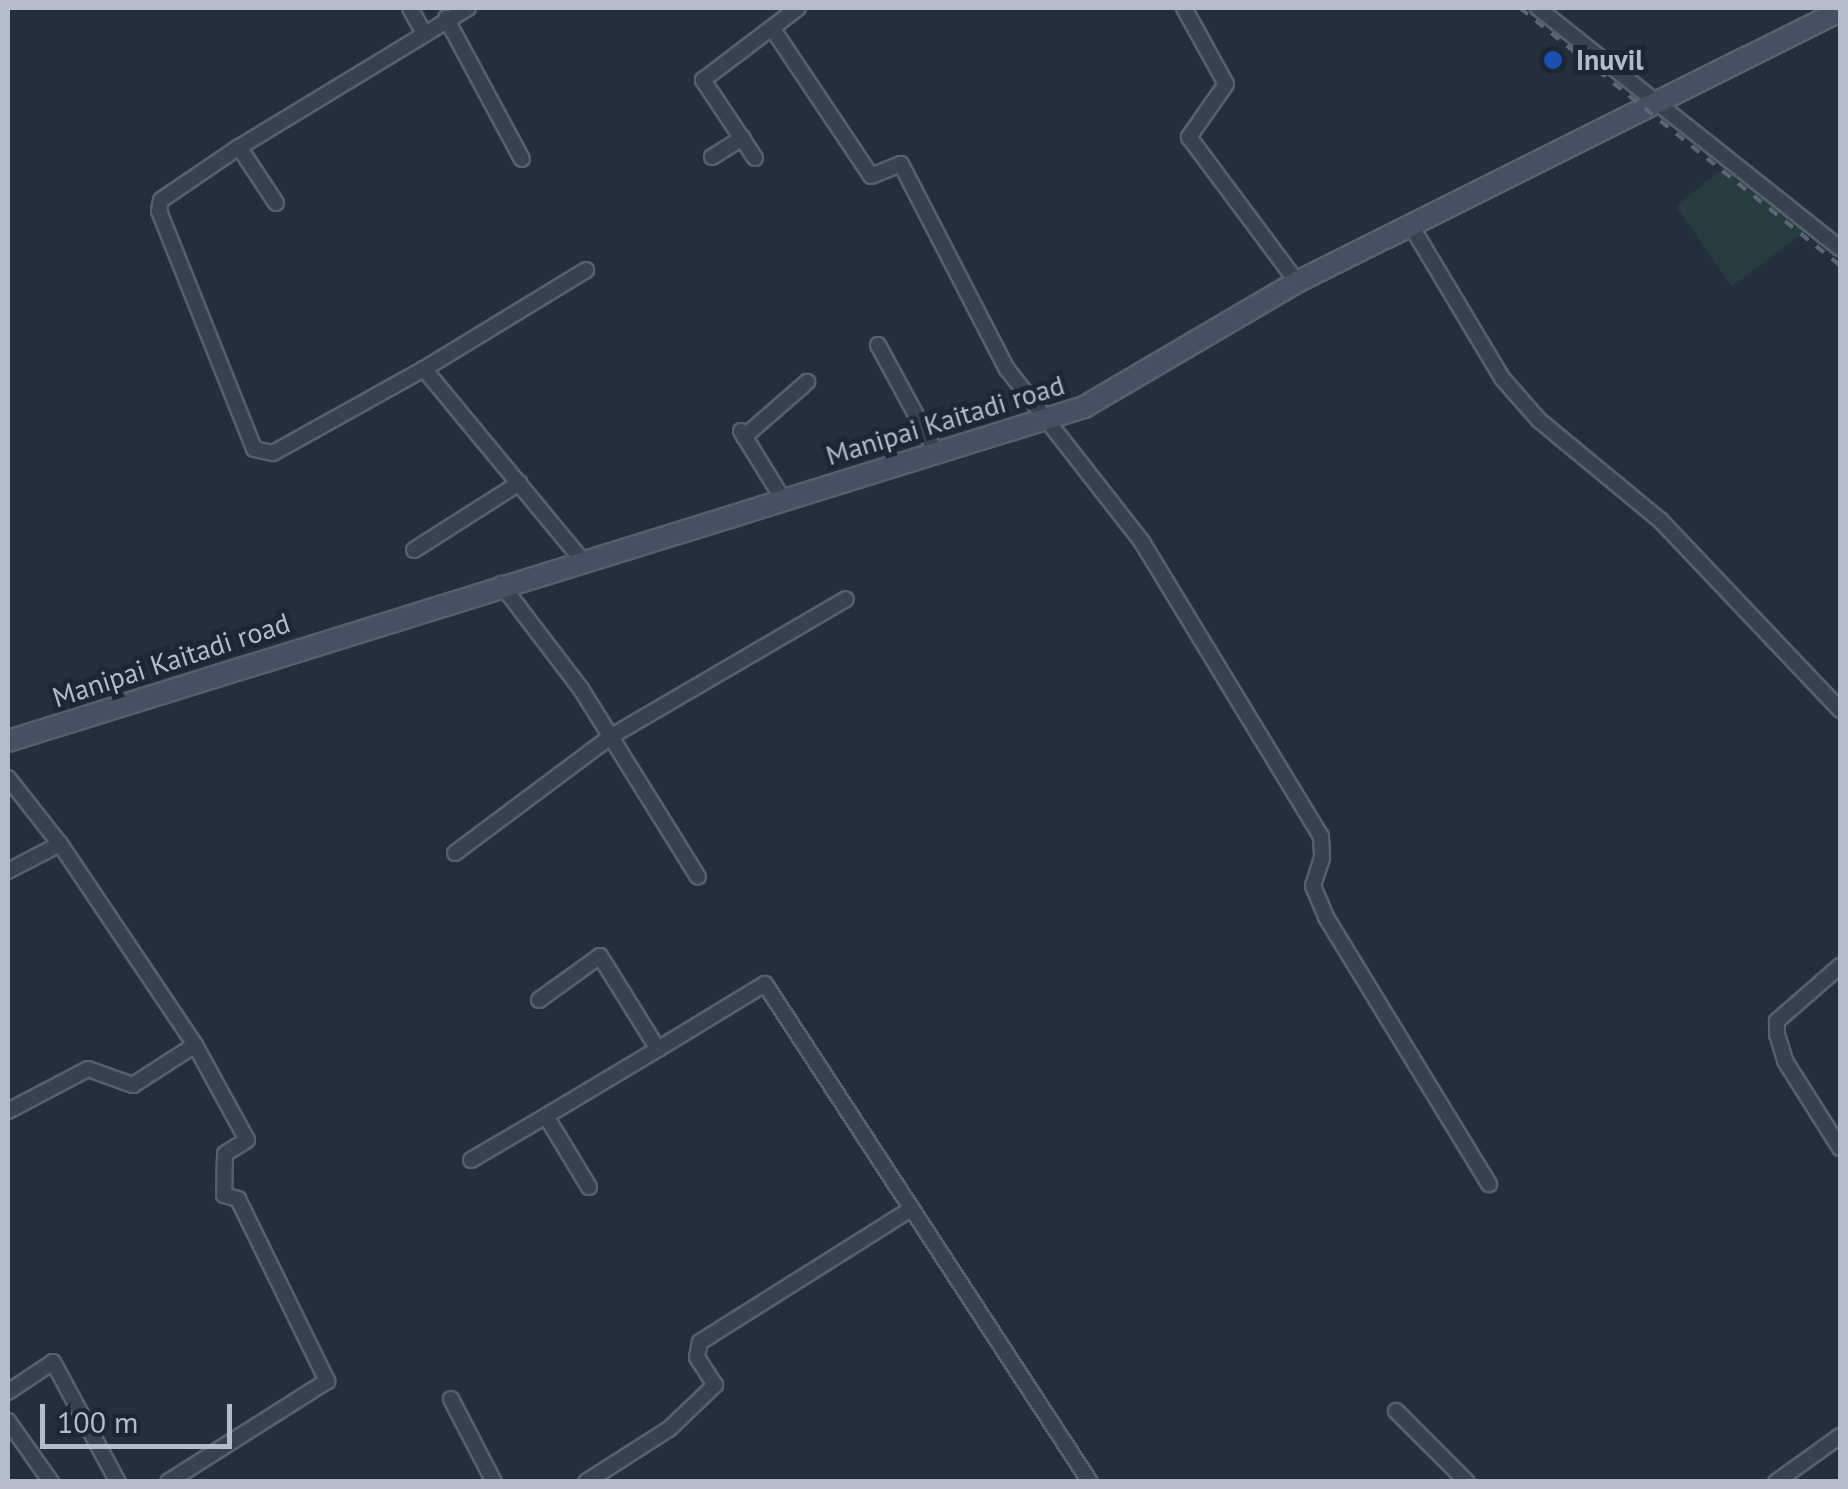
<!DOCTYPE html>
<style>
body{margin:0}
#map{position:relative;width:1848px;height:1489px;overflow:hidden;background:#242f3e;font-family:"PT Sans",sans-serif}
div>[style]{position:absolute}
.green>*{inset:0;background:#263c3f}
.roads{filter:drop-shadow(2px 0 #565f6c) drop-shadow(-2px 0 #565f6c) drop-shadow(0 2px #565f6c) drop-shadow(0 -2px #565f6c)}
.minor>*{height:14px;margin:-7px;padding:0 7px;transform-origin:7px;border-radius:7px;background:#38414e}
.secondary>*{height:20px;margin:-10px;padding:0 10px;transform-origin:10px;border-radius:10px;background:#465061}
.rail>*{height:4px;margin-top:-2px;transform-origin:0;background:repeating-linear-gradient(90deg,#5a6575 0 10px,transparent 0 20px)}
.dots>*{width:28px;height:28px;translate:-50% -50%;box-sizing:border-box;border:5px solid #1d2633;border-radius:50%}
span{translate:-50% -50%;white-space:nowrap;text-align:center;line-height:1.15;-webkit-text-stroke:10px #1d2633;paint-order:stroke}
.poi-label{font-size:28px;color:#b4bcc9;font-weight:700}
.left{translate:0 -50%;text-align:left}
.street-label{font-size:28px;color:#b4bcc9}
.frame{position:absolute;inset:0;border:10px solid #b4bcc9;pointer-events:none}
.scale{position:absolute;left:40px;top:1404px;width:192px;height:45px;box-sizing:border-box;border:5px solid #b4bcc9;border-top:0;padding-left:12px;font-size:30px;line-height:35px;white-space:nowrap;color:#b4bcc9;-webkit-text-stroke:8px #1d2633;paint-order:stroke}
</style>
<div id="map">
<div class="green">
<i style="clip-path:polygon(1726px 166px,1807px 230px,1732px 287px,1676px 206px)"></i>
</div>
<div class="roads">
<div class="minor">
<i style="left:410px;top:8px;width:26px;rotate:61deg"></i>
<i style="left:468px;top:8px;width:268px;rotate:148.7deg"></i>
<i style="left:239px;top:147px;width:94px;rotate:145.8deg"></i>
<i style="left:161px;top:200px;width:11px;rotate:100deg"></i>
<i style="left:159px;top:211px;width:256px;rotate:68.2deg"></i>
<i style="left:254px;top:449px;width:19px;rotate:12deg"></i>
<i style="left:273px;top:453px;width:173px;rotate:-29.1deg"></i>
<i style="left:424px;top:369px;width:248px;rotate:50.4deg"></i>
<i style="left:1184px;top:8px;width:87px;rotate:61.1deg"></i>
<i style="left:1226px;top:84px;width:65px;rotate:124.9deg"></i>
<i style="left:1189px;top:137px;width:181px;rotate:53.3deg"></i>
<i style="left:1538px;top:8px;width:386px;rotate:38.5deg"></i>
<i style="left:446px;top:18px;width:160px;rotate:61.7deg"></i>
<i style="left:772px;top:28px;width:178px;rotate:56.2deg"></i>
<i style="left:871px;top:176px;width:32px;rotate:-22deg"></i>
<i style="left:901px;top:164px;width:231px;rotate:62.7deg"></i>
<i style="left:1007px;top:369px;width:219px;rotate:52deg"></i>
<i style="left:1142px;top:542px;width:344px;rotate:58.7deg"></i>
<i style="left:1321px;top:836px;width:22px;rotate:87deg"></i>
<i style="left:1322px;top:858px;width:29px;rotate:108deg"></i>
<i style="left:1313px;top:886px;width:34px;rotate:67deg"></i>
<i style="left:1326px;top:917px;width:313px;rotate:58.6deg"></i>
<i style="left:239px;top:147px;width:67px;rotate:56.5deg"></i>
<i style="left:712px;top:157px;width:36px;rotate:-32deg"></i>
<i style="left:755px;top:158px;width:94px;rotate:-123.7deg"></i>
<i style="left:703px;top:80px;width:119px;rotate:-37.2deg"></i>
<i style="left:1410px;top:224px;width:179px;rotate:59.1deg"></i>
<i style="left:1502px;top:378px;width:56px;rotate:48.6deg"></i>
<i style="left:1539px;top:420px;width:157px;rotate:39.6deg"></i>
<i style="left:1660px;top:520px;width:262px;rotate:46.5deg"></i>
<i style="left:878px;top:345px;width:122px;rotate:61.5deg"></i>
<i style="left:424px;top:369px;width:190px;rotate:-31.4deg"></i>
<i style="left:741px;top:431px;width:80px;rotate:58.3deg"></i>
<i style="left:744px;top:437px;width:84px;rotate:-41.1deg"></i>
<i style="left:414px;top:550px;width:125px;rotate:-32.5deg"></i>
<i style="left:501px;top:584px;width:132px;rotate:52.7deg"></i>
<i style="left:581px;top:689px;width:221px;rotate:58.1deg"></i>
<i style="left:8px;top:778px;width:84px;rotate:51.8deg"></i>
<i style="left:60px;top:844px;width:59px;rotate:152.6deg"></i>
<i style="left:60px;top:844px;width:242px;rotate:56.1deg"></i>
<i style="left:195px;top:1045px;width:108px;rotate:61.3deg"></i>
<i style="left:247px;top:1140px;width:26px;rotate:148deg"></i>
<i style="left:225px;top:1154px;width:41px;rotate:91.4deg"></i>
<i style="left:224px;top:1195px;width:15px;rotate:16deg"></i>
<i style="left:238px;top:1199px;width:203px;rotate:63.9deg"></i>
<i style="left:327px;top:1381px;width:188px;rotate:147.6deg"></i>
<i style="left:455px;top:853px;width:194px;rotate:-36.8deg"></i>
<i style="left:610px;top:737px;width:273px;rotate:-30.3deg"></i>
<i style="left:1840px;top:966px;width:84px;rotate:138.9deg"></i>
<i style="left:1777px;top:1021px;width:13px;rotate:90deg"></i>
<i style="left:1777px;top:1034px;width:28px;rotate:73deg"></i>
<i style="left:1785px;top:1061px;width:103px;rotate:57.7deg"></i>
<i style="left:539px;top:1000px;width:75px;rotate:-35.8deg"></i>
<i style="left:600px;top:956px;width:110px;rotate:58.1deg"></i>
<i style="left:658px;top:1049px;width:125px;rotate:-31.3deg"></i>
<i style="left:765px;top:984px;width:595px;rotate:56.87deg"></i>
<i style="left:8px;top:1111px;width:90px;rotate:-27.7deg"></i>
<i style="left:88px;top:1069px;width:48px;rotate:19.6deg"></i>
<i style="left:133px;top:1085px;width:74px;rotate:-32.8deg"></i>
<i style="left:471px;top:1160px;width:87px;rotate:-30.4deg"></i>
<i style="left:589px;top:1187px;width:83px;rotate:-121.2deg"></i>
<i style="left:546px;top:1116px;width:131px;rotate:-30.9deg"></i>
<i style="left:8px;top:1392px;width:54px;rotate:-33.7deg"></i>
<i style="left:53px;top:1362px;width:136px;rotate:61.6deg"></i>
<i style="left:451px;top:1399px;width:93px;rotate:62.6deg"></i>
<i style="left:1396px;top:1411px;width:100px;rotate:45deg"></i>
<i style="left:8px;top:1421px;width:75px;rotate:54.8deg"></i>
<i style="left:586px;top:1482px;width:98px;rotate:-32.6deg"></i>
<i style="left:669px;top:1429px;width:64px;rotate:-43.7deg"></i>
<i style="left:715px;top:1385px;width:33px;rotate:-123deg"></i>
<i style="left:697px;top:1357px;width:15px;rotate:-79deg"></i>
<i style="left:700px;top:1342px;width:246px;rotate:-32.2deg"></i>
<i style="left:1776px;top:1482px;width:79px;rotate:-35.7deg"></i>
</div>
<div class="secondary">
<i style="left:8px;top:741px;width:1127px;rotate:-17.24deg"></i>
<i style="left:1084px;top:407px;width:247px;rotate:-30.4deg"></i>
<i style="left:1297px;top:282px;width:607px;rotate:-26.52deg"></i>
</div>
</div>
<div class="rail">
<i style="left:1520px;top:8px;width:410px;rotate:38.8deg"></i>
</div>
<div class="dots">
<i style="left:1553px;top:60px;background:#1a4fb4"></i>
</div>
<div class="poi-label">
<span class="left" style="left:1576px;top:60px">Inuvil</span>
</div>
<div class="street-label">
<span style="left:945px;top:420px;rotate:-17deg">Manipai Kaitadi road</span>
<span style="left:171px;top:660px;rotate:-18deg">Manipai Kaitadi road</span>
</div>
<div class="frame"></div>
<div class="scale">100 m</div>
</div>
